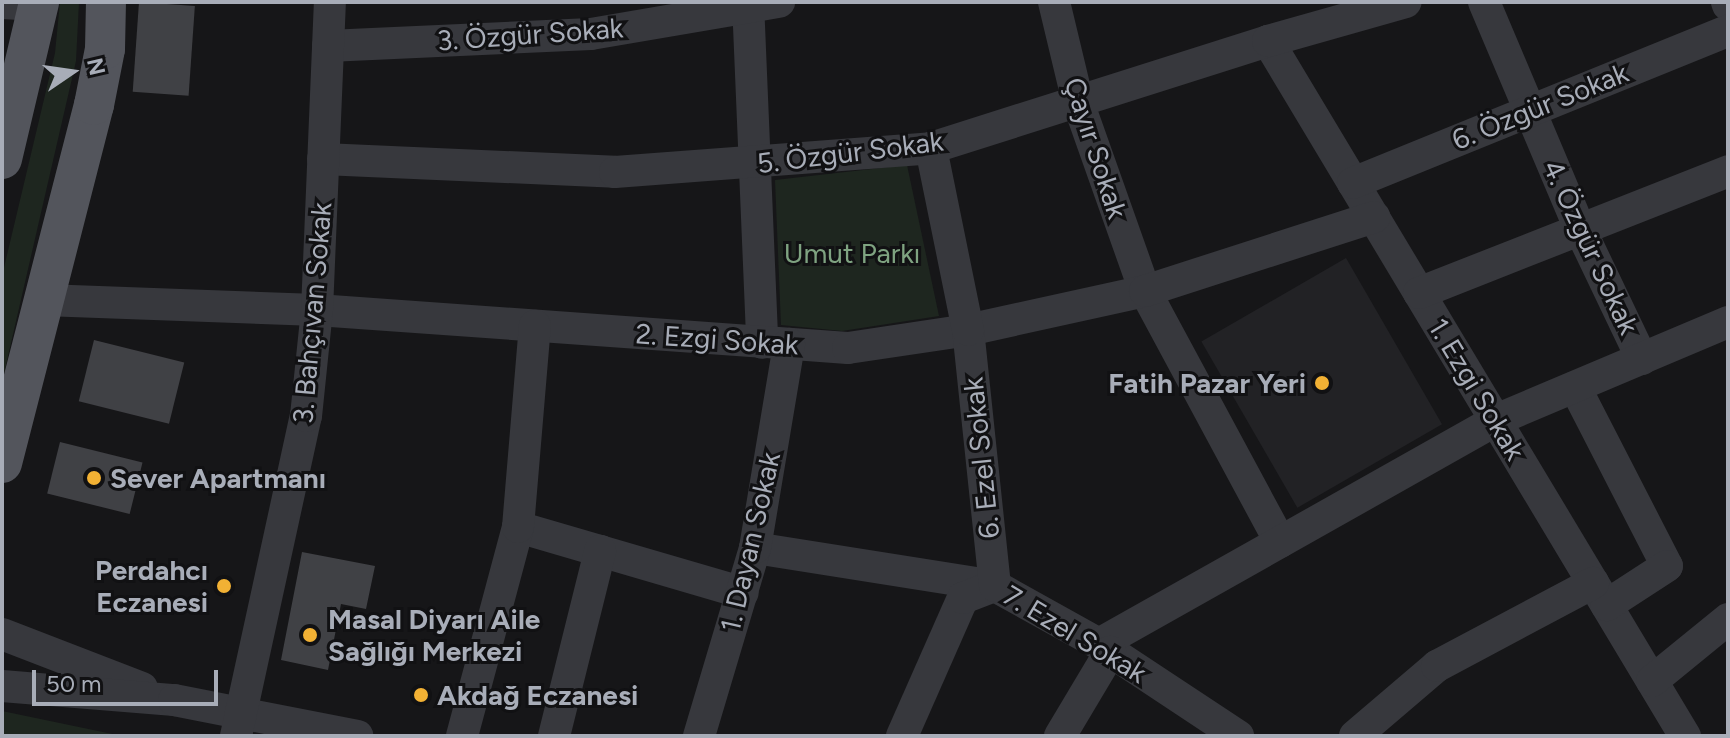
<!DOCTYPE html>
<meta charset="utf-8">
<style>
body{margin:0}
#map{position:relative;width:1730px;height:738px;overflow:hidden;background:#161618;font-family:Figtree,sans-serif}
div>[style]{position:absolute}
.built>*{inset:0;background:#222225;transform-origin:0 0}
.green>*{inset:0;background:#1e261f}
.building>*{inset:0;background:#404145;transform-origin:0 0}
.minor>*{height:32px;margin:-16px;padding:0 16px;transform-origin:16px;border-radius:16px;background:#37383d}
.major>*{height:40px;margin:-20px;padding:0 20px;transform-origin:20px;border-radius:20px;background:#53555c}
.dots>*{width:22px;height:22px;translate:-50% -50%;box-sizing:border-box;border:4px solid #111113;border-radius:50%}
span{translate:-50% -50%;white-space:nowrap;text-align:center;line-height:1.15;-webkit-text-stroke:6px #111113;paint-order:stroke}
.street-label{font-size:28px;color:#a8adb8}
.park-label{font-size:28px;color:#7fa381}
.poi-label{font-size:28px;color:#a8adb8;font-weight:700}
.right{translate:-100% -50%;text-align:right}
.left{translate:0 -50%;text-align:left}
.frame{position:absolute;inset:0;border:4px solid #a8adb8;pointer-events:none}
.north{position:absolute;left:32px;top:32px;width:80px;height:80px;-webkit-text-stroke:6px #111113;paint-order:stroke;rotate:77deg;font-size:22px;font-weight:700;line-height:32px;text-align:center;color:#a8adb8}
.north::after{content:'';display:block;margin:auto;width:28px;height:36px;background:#a8adb8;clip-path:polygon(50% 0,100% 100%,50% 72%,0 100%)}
.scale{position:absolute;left:32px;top:670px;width:186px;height:36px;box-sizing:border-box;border:4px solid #a8adb8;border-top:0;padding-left:10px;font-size:24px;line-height:28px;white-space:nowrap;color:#a8adb8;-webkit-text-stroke:6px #111113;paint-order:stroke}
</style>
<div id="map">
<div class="built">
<i style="left:1346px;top:258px;width:192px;height:167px;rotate:60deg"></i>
</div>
<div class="green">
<i style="clip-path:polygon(60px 2px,79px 2px,76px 61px,2px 382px,2px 276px,55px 53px)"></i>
<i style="clip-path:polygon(907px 165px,939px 316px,842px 331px,781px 325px,775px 180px)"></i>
<i style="clip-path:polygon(2px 711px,122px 736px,2px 736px)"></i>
</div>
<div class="building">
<i style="left:139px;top:2px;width:56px;height:90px;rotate:4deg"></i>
<i style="left:94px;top:340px;width:93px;height:63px;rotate:14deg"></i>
<i style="left:60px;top:442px;width:85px;height:53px;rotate:14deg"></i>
<i style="clip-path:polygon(302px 552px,375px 566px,366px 609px,341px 604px,328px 670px,281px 660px)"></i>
</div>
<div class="minor">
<i style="left:748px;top:2px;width:341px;rotate:87.6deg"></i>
<i style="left:1054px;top:2px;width:103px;rotate:76.5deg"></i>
<i style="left:1078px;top:102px;width:201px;rotate:70.5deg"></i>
<i style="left:1145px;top:291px;width:285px;rotate:61.7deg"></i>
<i style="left:1484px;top:2px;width:246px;rotate:67.1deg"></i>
<i style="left:1580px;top:229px;width:144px;rotate:64.5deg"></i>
<i style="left:1727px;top:2px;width:3px;rotate:72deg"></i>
<i style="left:2px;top:3px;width:37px;rotate:3deg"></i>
<i style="left:1268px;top:41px;width:811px;rotate:59.04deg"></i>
<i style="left:328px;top:46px;width:263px;rotate:-2.6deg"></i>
<i style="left:591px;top:34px;width:191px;rotate:-9.7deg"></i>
<i style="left:323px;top:159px;width:292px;rotate:2.5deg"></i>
<i style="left:615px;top:172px;width:317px;rotate:-4.3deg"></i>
<i style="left:931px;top:148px;width:354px;rotate:-17.6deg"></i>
<i style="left:1268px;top:41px;width:143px;rotate:-15.8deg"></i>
<i style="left:1353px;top:183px;width:405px;rotate:-22.1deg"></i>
<i style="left:1419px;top:293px;width:332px;rotate:-21.5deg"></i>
<i style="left:44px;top:300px;width:273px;rotate:2.1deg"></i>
<i style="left:317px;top:310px;width:532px;rotate:4.09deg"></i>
<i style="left:848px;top:348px;width:121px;rotate:-8.5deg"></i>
<i style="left:968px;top:330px;width:181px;rotate:-12.4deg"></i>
<i style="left:1145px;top:291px;width:241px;rotate:-17.9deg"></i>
<i style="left:1575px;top:387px;width:201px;rotate:62.8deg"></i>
<i style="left:1667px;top:566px;width:72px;rotate:147deg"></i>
<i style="left:518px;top:527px;width:234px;rotate:16.3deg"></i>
<i style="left:755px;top:548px;width:243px;rotate:9deg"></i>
<i style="left:995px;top:586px;width:119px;rotate:29.1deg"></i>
<i style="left:1099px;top:644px;width:167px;rotate:33.5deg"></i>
<i style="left:2px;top:634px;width:150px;rotate:21.1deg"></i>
<i style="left:1099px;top:644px;width:456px;rotate:-29.4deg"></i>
<i style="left:1496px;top:420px;width:252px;rotate:-22.9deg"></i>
<i style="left:1652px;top:681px;width:98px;rotate:-39.2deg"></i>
<i style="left:2px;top:686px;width:173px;rotate:4.7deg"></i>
<i style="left:174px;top:700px;width:187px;rotate:11.1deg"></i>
<i style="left:236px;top:736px;width:328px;rotate:-77.7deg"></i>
<i style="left:306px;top:416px;width:107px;rotate:-84.1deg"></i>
<i style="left:317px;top:310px;width:308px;rotate:-87.6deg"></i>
<i style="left:462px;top:736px;width:216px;rotate:-75deg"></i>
<i style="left:518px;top:527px;width:202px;rotate:-85.2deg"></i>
<i style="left:554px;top:736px;width:191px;rotate:-76deg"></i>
<i style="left:699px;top:736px;width:196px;rotate:-73.4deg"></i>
<i style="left:755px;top:548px;width:207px;rotate:-80.5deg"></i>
<i style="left:902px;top:736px;width:151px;rotate:-66.2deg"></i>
<i style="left:963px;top:598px;width:34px;rotate:-21deg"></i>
<i style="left:995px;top:586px;width:257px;rotate:-96deg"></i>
<i style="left:968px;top:330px;width:186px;rotate:-101.5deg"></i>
<i style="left:1060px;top:736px;width:98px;rotate:-59.2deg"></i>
<i style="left:1355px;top:736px;width:108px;rotate:-40.5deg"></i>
<i style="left:1437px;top:666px;width:177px;rotate:-28deg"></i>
</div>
<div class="major">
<i style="left:2px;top:159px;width:161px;rotate:-76.7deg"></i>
<i style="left:2px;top:463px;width:370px;rotate:-75.6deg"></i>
<i style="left:94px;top:105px;width:57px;rotate:-78.9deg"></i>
<i style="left:105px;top:49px;width:47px;rotate:-88.8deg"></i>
</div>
<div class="dots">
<i style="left:1322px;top:383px;background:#f2b134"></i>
<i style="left:94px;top:478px;background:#f2b134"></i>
<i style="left:224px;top:586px;background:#f2b134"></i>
<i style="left:310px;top:635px;background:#f2b134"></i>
<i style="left:421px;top:695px;background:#f2b134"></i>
</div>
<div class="street-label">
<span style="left:530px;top:34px;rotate:-4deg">3. Özgür Sokak</span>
<span style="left:1540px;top:106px;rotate:-22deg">6. Özgür Sokak</span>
<span style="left:1096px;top:148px;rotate:72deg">Çayır Sokak</span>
<span style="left:850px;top:152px;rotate:-7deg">5. Özgür Sokak</span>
<span style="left:1591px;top:247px;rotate:65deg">4. Özgür Sokak</span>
<span style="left:312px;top:313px;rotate:-85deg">3. Bahçıvan Sokak</span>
<span style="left:717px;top:339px;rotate:4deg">2. Ezgi Sokak</span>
<span style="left:1477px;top:389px;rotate:59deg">1. Ezgi Sokak</span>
<span style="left:981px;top:458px;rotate:-96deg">6. Ezel Sokak</span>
<span style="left:750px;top:542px;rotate:-77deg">1. Dayan Sokak</span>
<span style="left:1075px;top:634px;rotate:31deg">7. Ezel Sokak</span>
</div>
<div class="park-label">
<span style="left:852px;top:253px">Umut Parkı</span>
</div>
<div class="poi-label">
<span class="right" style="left:1306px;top:383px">Fatih Pazar Yeri</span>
<span class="left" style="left:110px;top:478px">Sever Apartmanı</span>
<span class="right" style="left:208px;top:586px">Perdahcı<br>Eczanesi</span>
<span class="left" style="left:328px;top:635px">Masal Diyarı Aile<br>Sağlığı Merkezi</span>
<span class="left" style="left:437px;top:695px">Akdağ Eczanesi</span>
</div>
<div class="frame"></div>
<div class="north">N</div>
<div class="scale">50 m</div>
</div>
